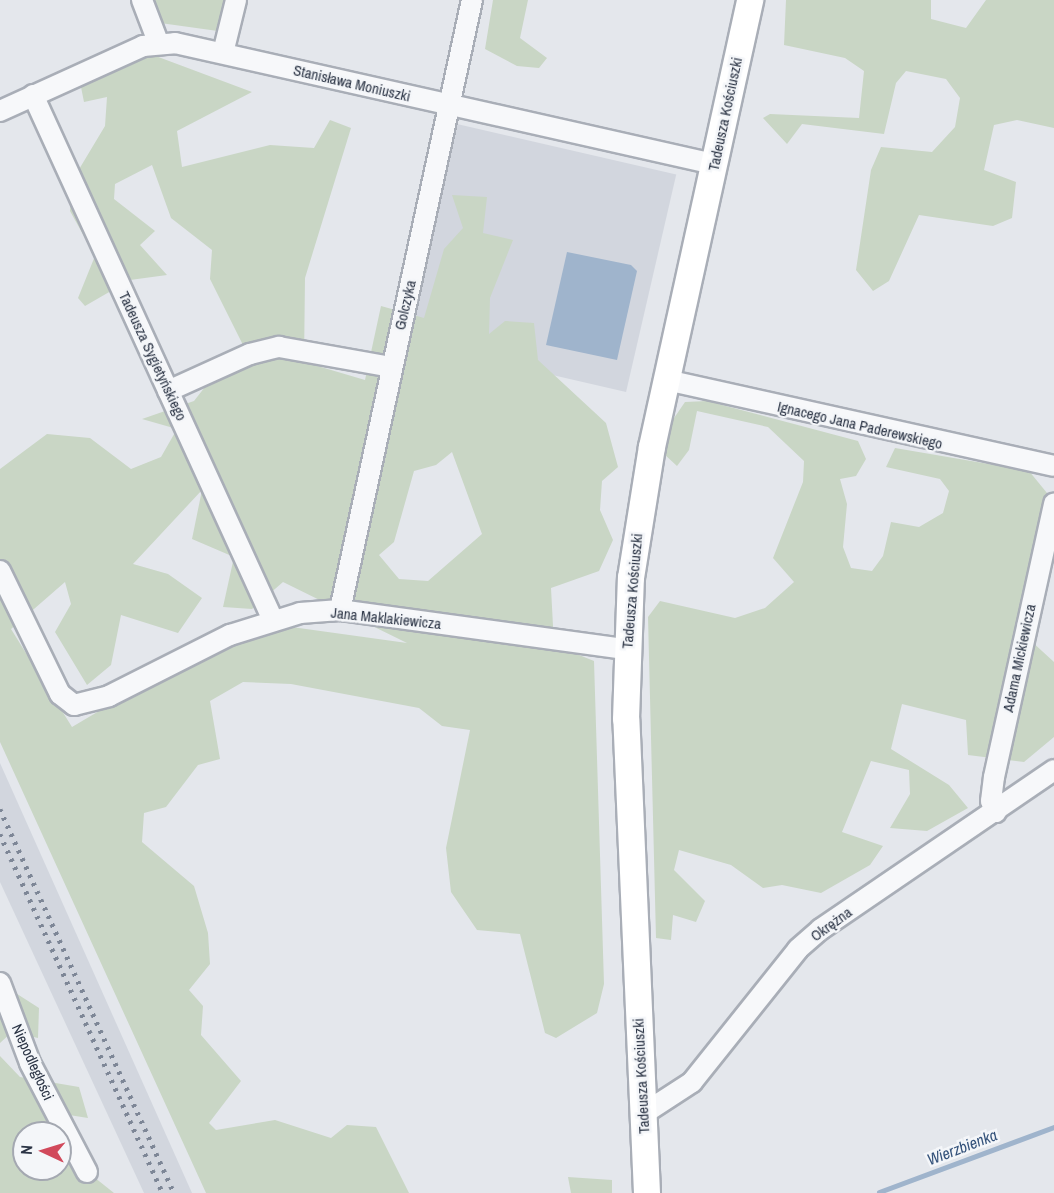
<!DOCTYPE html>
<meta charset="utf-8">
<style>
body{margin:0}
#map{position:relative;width:1054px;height:1193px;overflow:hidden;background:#e4e7ec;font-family:"Archivo Narrow",sans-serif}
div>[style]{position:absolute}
.built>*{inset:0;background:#d2d6de;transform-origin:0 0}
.green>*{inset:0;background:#c9d6c5}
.water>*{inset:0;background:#9fb4cc}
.stream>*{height:5px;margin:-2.5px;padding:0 2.5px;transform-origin:2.5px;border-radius:2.5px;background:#9fb4cc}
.roads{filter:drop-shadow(2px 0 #a9aeb7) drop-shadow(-2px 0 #a9aeb7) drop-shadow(0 2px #a9aeb7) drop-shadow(0 -2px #a9aeb7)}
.minor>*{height:20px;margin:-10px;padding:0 10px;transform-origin:10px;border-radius:10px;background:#f7f8fa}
.major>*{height:26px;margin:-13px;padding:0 13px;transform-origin:13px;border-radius:13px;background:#fff}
.rail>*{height:4.5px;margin-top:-2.25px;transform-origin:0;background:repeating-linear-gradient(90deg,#7d8696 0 3px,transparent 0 9px)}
span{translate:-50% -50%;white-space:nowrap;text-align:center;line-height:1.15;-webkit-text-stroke:5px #f4f6f9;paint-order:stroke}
.street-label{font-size:15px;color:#2b3445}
.water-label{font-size:16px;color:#34527a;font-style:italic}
.north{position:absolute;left:12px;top:1121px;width:60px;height:60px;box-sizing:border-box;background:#f4f6f9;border:2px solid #a4a8b1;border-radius:50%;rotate:274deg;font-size:16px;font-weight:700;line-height:24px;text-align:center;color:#2b3445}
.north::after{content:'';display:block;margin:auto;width:21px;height:27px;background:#d1495b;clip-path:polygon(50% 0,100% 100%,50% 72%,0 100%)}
</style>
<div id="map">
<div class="built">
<i style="left:457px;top:124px;width:225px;height:223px;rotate:13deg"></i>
<i style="clip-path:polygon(0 763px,192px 1193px,144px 1193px,0 882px)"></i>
</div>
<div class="green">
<i style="clip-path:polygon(147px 0,233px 0,225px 32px,153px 22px)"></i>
<i style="clip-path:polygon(493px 0,528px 0,520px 38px,547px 58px,539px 68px,517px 66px,485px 49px)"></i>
<i style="clip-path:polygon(786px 0,931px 0,931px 19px,966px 28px,986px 0,1054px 0,1054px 128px,1017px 120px,994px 125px,984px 170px,1016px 182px,1012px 218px,993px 226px,919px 215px,889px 281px,873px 291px,856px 270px,871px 170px,881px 147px,932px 152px,955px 127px,960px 98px,946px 79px,906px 71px,896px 83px,884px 134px,802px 124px,787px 144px,763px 118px,770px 114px,859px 118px,864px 71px,845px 58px,784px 45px)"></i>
<i style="clip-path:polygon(evenodd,153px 55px,252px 92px,177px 131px,182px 167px,270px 145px,314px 148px,330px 120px,351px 128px,305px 278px,304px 362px,365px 380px,381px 306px,424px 318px,444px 249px,463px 228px,452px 195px,487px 197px,483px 233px,513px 240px,490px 298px,489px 334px,505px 321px,534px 323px,538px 360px,606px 423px,618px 467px,602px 481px,600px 510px,613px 540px,599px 571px,551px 588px,554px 645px,594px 661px,604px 984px,597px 1013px,556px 1038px,545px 1033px,520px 934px,477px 930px,451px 892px,446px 848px,470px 730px,442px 726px,419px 708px,291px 684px,243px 682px,210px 701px,220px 759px,198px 765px,166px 807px,144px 813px,142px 842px,194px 886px,208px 933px,210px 964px,189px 990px,203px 1006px,201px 1035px,241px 1081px,209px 1123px,216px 1130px,275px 1120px,331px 1138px,347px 1125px,376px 1127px,409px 1193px,206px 1193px,0 742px,0 469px,47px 434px,90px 438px,131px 469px,161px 457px,177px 429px,142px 419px,194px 401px,226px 360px,244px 347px,210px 279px,212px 250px,171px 218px,152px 165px,115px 184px,114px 199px,155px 231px,140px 245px,167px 275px,130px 280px,85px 306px,78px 298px,95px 256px,70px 211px,72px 181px,105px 126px,107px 97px,84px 102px,81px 87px,153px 55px,452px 452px,482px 534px,428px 581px,399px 579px,379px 555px,394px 542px,414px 471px,436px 465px,452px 452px,153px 55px,202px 490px,192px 539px,234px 557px,223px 607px,252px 609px,283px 582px,407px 643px,270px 624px,160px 675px,72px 727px,11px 629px,65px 582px,71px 604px,55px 632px,87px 685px,111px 665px,121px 615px,178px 633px,202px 598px,168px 574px,133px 564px,202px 490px)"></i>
<i style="clip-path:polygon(707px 401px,858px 441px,866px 459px,856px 476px,840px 479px,847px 504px,843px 547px,851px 568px,872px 571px,883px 556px,891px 522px,919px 527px,943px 513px,949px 491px,940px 479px,886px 467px,895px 448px,1029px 471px,1047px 493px,1018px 629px,1054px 662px,1054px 737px,1024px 762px,968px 755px,966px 720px,902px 704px,891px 749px,949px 785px,968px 808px,927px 831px,890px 828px,910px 794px,909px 770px,871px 761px,842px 832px,883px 846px,870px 865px,821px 893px,782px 885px,763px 888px,731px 865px,679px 850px,674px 870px,705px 901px,696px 922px,673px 915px,671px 940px,656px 938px,648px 617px,660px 601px,735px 618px,765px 608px,794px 582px,773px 558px,803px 482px,804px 461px,768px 427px,697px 411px,689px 450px,677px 466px,664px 454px,672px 421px,685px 402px)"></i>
<i style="clip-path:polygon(0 983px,39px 1008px,38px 1038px,12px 1032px,0 1043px)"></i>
<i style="clip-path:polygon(0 1056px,20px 1077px,79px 1087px,88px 1118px,50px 1112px,56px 1133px,24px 1133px,24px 1169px,60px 1169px,60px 1150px,114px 1193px,0 1193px)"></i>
<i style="clip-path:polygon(568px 1177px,612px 1180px,612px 1193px,571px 1193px)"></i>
</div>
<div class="water">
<i style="clip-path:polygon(567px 252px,631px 265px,637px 271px,617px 360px,546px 345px)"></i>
</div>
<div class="stream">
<i style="left:879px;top:1192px;width:187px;rotate:-20.4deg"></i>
</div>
<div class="roads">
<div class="minor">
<i style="left:142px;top:0;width:45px;rotate:69.1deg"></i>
<i style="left:223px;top:53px;width:55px;rotate:-76.2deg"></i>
<i style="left:33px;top:95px;width:575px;rotate:65.44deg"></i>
<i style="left:0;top:111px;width:157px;rotate:-24.4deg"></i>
<i style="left:143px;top:46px;width:32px;rotate:-5deg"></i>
<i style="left:175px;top:43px;width:552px;rotate:12.65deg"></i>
<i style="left:666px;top:380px;width:397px;rotate:12.5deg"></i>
<i style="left:168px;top:391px;width:90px;rotate:-24.3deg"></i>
<i style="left:250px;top:354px;width:30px;rotate:-14deg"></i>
<i style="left:279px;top:347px;width:114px;rotate:10.1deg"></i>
<i style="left:0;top:571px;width:137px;rotate:64deg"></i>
<i style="left:60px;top:694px;width:18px;rotate:38deg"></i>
<i style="left:74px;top:705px;width:36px;rotate:-14deg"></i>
<i style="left:109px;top:696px;width:136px;rotate:-26.8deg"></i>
<i style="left:230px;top:635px;width:73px;rotate:-17.4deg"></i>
<i style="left:300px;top:613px;width:40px;rotate:-4.3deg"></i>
<i style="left:340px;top:610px;width:289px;rotate:7.8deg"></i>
<i style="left:340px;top:610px;width:624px;rotate:-77.79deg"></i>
<i style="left:996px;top:812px;width:12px;rotate:-114deg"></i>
<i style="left:991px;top:801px;width:24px;rotate:-83deg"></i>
<i style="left:994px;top:777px;width:280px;rotate:-77.6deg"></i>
<i style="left:0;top:983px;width:85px;rotate:69.4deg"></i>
<i style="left:30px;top:1063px;width:123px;rotate:62.4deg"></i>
<i style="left:643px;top:1114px;width:59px;rotate:-33.1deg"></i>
<i style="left:692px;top:1082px;width:170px;rotate:-51.4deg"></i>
<i style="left:798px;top:949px;width:30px;rotate:-41deg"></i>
<i style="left:821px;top:929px;width:282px;rotate:-34.3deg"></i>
</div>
<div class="major">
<i style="left:647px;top:1193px;width:474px;rotate:-92.5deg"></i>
<i style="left:626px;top:719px;width:141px;rotate:-88deg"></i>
<i style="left:631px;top:578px;width:133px;rotate:-80.9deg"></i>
<i style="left:652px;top:447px;width:458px;rotate:-77.6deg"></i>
</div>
</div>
<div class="rail">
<i style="left:0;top:809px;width:422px;rotate:65.6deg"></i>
<i style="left:0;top:834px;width:394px;rotate:65.6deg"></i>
</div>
<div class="street-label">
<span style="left:352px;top:83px;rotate:13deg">Stanisława Moniuszki</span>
<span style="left:725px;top:114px;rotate:-78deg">Tadeusza Kościuszki</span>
<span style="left:405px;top:305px;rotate:-77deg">Golczyka</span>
<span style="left:153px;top:356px;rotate:65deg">Tadeusza Sygietyńskiego</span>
<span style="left:860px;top:425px;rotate:13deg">Ignacego Jana Paderewskiego</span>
<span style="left:632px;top:591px;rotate:-85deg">Tadeusza Kościuszki</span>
<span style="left:386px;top:618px;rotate:6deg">Jana Maklakiewicza</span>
<span style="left:1019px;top:658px;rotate:-78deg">Adama Mickiewicza</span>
<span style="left:831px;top:924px;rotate:-36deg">Okrężna</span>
<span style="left:33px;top:1062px;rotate:66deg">Niepodległości</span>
<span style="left:641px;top:1076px;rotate:-93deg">Tadeusza Kościuszki</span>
</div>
<div class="water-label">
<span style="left:962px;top:1147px;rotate:-21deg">Wierzbienka</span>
</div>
<div class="north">N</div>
</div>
